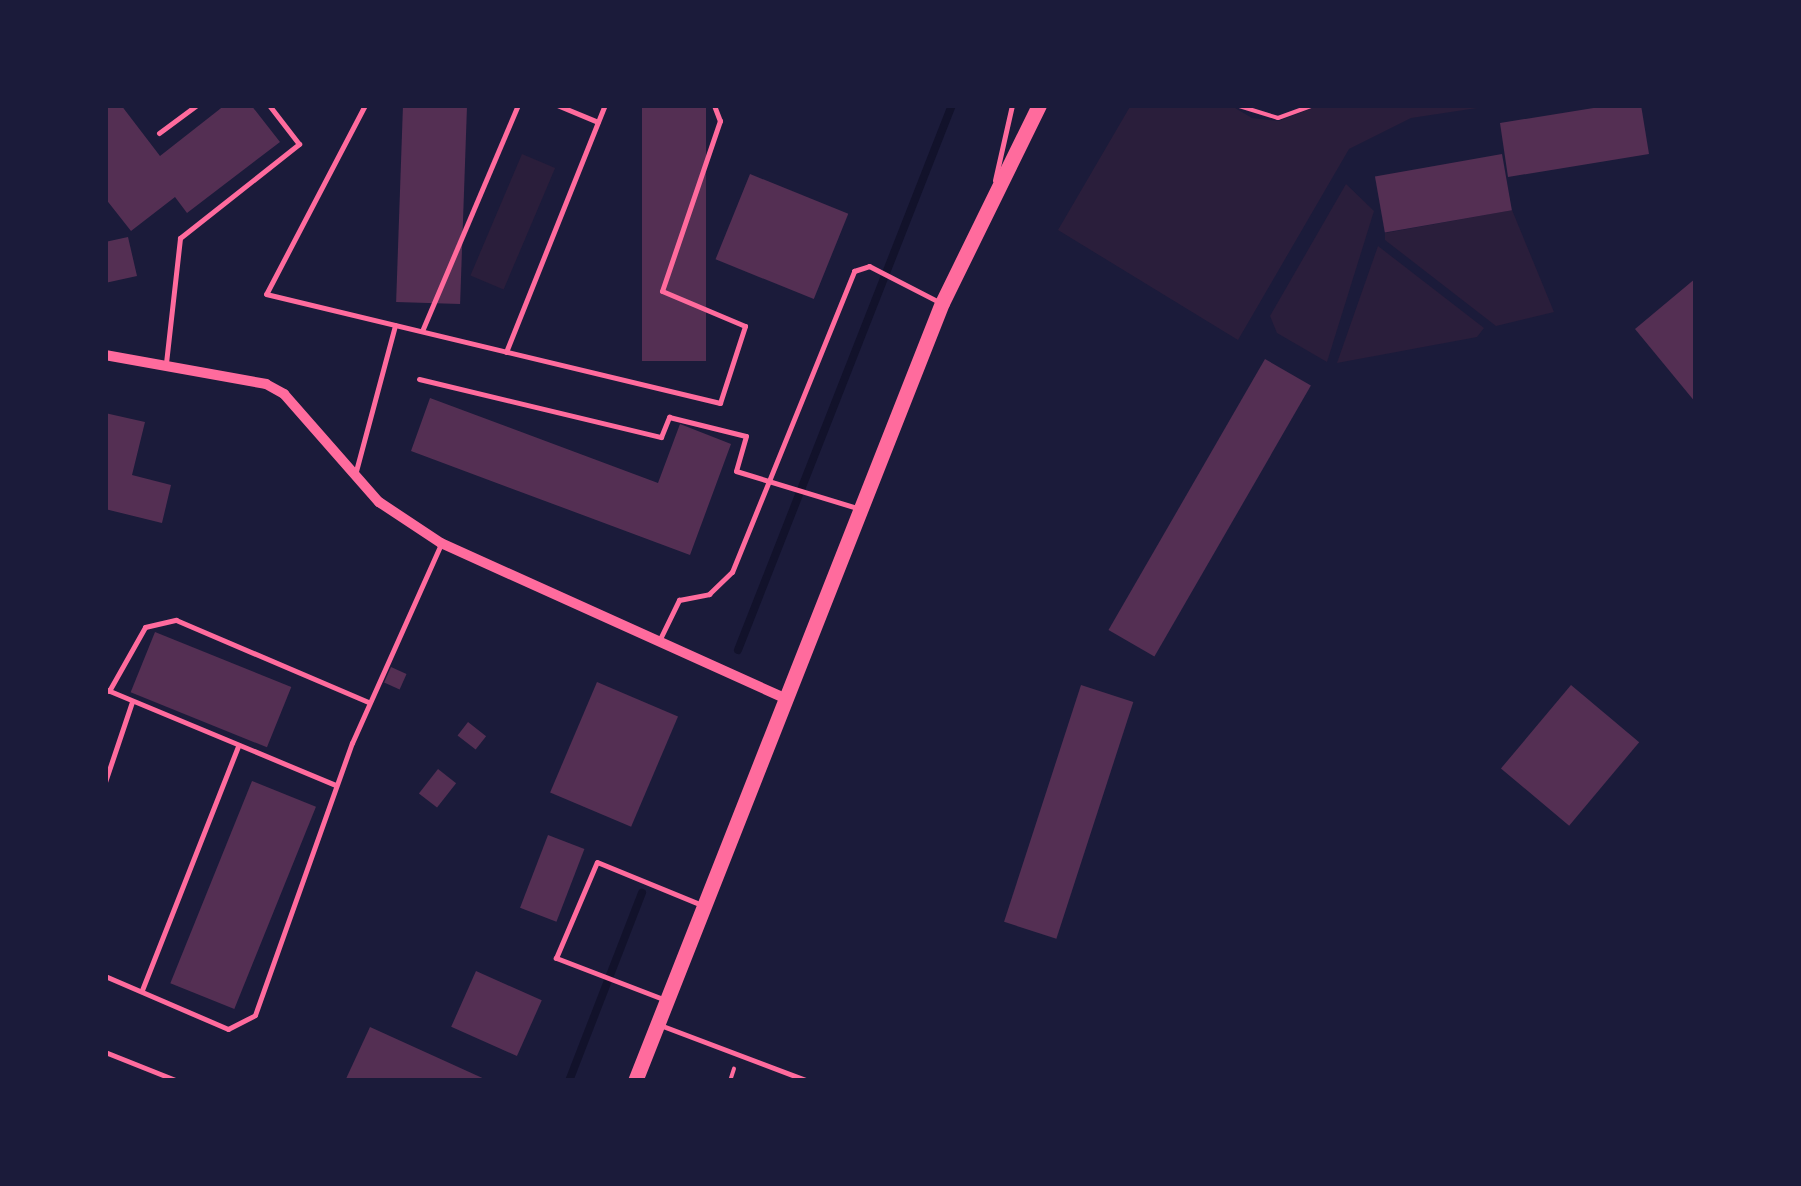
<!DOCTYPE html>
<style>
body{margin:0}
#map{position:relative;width:1801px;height:1186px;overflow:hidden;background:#1b1b3a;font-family:Bitter,serif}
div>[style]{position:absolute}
.green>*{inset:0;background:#2a1e3b;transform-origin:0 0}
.stream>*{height:8px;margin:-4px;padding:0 4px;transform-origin:4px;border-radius:4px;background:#12122b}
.building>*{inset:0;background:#542f53;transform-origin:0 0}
.path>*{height:4px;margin:-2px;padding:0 2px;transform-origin:2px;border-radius:2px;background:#ff6b9d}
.service>*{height:5px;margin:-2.5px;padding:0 2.5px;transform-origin:2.5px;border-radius:2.5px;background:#ff6b9d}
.minor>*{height:10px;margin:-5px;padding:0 5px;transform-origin:5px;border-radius:5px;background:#ff6b9d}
.secondary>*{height:15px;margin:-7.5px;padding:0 7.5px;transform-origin:7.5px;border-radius:7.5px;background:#ff6b9d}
span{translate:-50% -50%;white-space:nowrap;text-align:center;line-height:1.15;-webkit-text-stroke:8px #1b1b3a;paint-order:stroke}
.frame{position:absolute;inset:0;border:108px solid #1b1b3a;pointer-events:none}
</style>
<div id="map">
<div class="green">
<i style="clip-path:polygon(1131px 105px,1230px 105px,1252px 118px,1279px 121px,1320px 105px,1497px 105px,1411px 118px,1349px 149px,1238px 340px,1058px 230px)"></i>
<i style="left:522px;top:154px;width:36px;height:132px;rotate:23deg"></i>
<i style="clip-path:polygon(1346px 184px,1374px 211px,1327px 362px,1277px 333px,1270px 316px)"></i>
<i style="clip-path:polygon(1512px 210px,1554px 312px,1496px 326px,1385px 240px,1385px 233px)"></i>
<i style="clip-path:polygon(1378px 246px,1484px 328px,1477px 337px,1337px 363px)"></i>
</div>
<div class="stream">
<i style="left:738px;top:650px;width:586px;rotate:-68.56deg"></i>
<i style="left:569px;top:1081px;width:202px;rotate:-68.8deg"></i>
</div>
<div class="building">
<i style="clip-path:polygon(105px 105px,121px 105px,160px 156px,225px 105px,251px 105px,280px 142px,187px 213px,175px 197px,131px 231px,105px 198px)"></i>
<i style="left:403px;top:105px;width:64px;height:197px;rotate:2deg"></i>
<i style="left:642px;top:105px;width:64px;height:256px"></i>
<i style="clip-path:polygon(1612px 105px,1641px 105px,1649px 154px,1508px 177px,1500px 123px)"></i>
<i style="left:1502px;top:154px;width:57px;height:129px;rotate:80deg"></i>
<i style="left:750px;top:174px;width:106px;height:92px;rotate:22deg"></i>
<i style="clip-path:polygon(128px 237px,137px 276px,105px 283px,105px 242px)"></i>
<i style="clip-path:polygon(1696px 278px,1696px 403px,1635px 329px)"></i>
<i style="left:1265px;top:359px;width:53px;height:313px;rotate:30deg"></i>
<i style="clip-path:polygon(430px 398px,658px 483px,680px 424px,731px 444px,690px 555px,411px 451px)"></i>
<i style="clip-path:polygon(105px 413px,145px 422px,132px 475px,171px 485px,162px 523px,105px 509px)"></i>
<i style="left:155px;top:632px;width:147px;height:65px;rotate:22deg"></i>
<i style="left:391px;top:667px;width:17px;height:17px;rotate:24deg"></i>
<i style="left:597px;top:682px;width:88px;height:120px;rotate:23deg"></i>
<i style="left:1081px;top:685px;width:55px;height:249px;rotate:18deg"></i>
<i style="left:1571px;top:685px;width:89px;height:109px;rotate:40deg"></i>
<i style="left:468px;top:722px;width:23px;height:17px;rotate:38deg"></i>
<i style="left:438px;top:769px;width:23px;height:31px;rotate:38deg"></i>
<i style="left:252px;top:781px;width:69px;height:218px;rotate:22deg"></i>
<i style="left:548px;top:835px;width:39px;height:78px;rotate:21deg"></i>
<i style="left:476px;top:971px;width:72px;height:61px;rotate:24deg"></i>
<i style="clip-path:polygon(370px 1027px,489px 1081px,345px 1081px)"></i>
</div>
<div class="path">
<i style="left:1236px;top:105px;width:44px;rotate:17.2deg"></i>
<i style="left:1278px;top:118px;width:38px;rotate:-20deg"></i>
<i style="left:730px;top:1081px;width:13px;rotate:-72deg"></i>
</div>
<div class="service">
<i style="left:365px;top:105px;width:213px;rotate:117.6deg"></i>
<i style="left:266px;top:294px;width:467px;rotate:13.5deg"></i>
<i style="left:720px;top:403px;width:81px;rotate:-72deg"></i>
<i style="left:745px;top:326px;width:90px;rotate:-157.1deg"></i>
<i style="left:662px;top:291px;width:180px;rotate:-71.2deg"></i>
<i style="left:720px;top:121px;width:17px;rotate:-111deg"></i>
<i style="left:557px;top:105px;width:44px;rotate:22.5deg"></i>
<i style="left:159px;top:133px;width:47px;rotate:-36.4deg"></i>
<i style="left:995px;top:180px;width:77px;rotate:-77.2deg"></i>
<i style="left:422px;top:331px;width:246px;rotate:-67deg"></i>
<i style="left:506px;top:352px;width:266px;rotate:-68.2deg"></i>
<i style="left:166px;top:363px;width:126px;rotate:-83.6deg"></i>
<i style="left:180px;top:238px;width:152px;rotate:-38.3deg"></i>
<i style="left:299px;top:144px;width:49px;rotate:-127.6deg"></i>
<i style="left:419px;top:379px;width:249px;rotate:13.5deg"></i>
<i style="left:661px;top:437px;width:22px;rotate:-68deg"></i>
<i style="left:669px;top:417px;width:79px;rotate:13.9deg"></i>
<i style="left:746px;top:436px;width:36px;rotate:106deg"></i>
<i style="left:736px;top:471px;width:127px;rotate:17deg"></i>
<i style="left:356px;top:471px;width:151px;rotate:-75deg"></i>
<i style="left:659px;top:641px;width:46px;rotate:-64deg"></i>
<i style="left:679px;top:600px;width:31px;rotate:-11deg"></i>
<i style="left:709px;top:594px;width:32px;rotate:-44deg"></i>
<i style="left:732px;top:572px;width:325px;rotate:-67.9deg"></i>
<i style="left:854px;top:271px;width:16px;rotate:-18deg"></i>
<i style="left:869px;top:266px;width:79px;rotate:27.2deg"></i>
<i style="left:105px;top:689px;width:250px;rotate:22.6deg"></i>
<i style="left:109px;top:691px;width:73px;rotate:-60.6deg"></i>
<i style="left:145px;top:627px;width:32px;rotate:-13deg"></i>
<i style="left:176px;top:620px;width:209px;rotate:23.1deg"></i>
<i style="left:105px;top:782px;width:84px;rotate:-71.4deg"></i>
<i style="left:105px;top:976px;width:134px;rotate:23.3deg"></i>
<i style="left:228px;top:1029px;width:30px;rotate:-27deg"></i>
<i style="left:255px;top:1015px;width:289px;rotate:-70.4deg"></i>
<i style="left:352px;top:743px;width:216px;rotate:-65.9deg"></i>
<i style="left:142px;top:990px;width:262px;rotate:-68.5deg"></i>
<i style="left:663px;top:999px;width:115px;rotate:-159deg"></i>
<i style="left:556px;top:958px;width:104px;rotate:-66.9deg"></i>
<i style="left:597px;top:862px;width:113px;rotate:22.3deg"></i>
<i style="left:660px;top:1025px;width:158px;rotate:20.7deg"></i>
<i style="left:105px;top:1052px;width:79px;rotate:21.7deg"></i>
</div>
<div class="minor">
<i style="left:105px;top:355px;width:164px;rotate:10.2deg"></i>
<i style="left:266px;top:384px;width:21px;rotate:29deg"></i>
<i style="left:284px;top:394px;width:144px;rotate:48.7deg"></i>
<i style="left:379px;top:502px;width:74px;rotate:33.5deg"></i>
<i style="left:441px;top:543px;width:374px;rotate:24.3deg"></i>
</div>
<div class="secondary">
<i style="left:635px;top:1081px;width:836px;rotate:-68.47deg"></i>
<i style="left:942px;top:303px;width:220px;rotate:-63.9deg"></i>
</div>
<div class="frame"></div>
</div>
